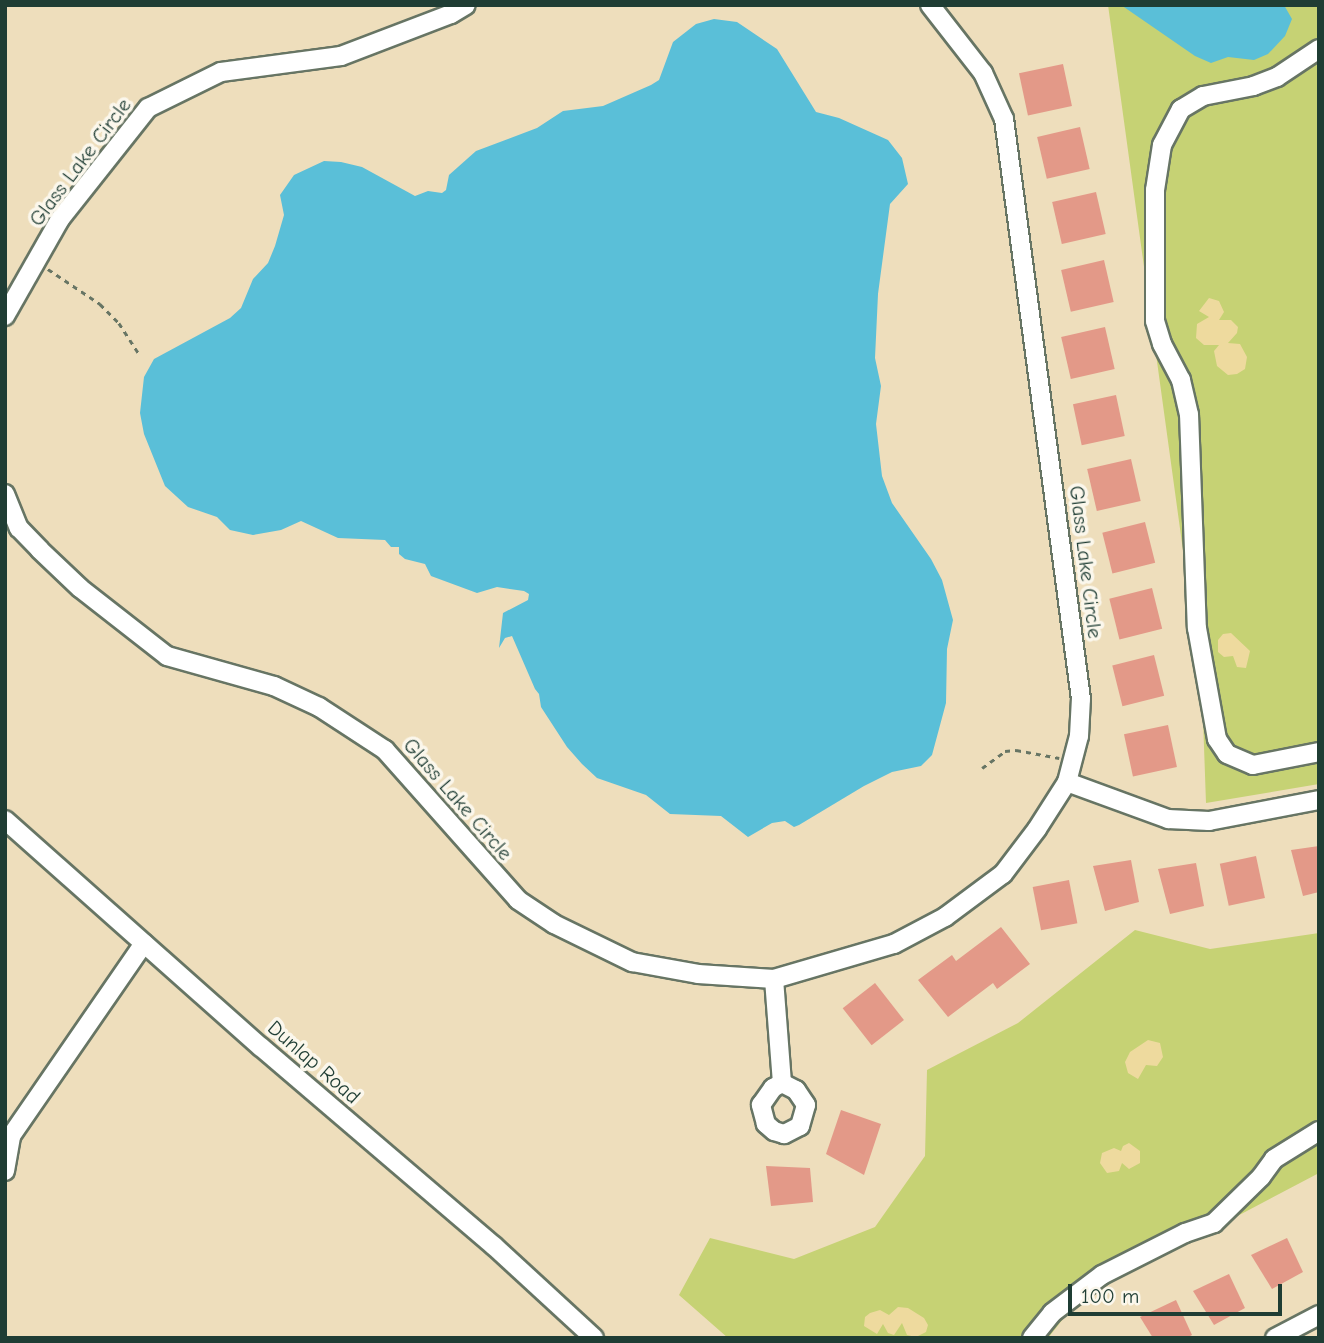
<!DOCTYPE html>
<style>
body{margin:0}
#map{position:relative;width:1324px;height:1343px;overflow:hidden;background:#eedebc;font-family:"Comic Neue",sans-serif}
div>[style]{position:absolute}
.green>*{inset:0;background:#c6d274}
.sand>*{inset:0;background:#eeda9e}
.water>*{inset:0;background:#5abfd8}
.building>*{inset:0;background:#e39988;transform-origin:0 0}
.path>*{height:2.5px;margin-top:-1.25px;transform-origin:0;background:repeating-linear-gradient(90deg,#677564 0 5px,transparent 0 10px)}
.roads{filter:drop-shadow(2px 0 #677564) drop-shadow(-2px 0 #677564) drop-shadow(0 2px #677564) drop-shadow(0 -2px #677564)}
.minor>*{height:18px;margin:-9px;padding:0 9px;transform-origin:9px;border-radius:9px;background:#fff}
span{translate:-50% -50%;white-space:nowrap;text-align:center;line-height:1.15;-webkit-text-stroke:7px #fbf7ec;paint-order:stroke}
.street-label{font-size:21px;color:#1f3d34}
.frame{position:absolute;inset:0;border:7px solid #1f3d34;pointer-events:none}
.scale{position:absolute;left:1068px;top:1284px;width:214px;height:32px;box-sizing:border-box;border:4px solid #1f3d34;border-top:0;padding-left:9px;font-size:21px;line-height:24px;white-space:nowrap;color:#1f3d34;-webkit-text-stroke:5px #fbf7ec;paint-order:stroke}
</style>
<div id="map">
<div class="green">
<i style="clip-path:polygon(1108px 5px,1319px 5px,1319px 784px,1206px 803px,1203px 718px,1196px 645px)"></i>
<i style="clip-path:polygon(1135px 930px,1210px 949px,1319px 933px,1319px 1173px,1103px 1287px,1067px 1314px,1048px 1338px,728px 1338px,679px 1295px,710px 1238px,794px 1259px,875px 1227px,925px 1156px,927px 1070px,1018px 1023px)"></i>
</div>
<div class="sand">
<i style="clip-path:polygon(1209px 298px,1219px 301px,1224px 312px,1219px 320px,1231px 320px,1238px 327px,1237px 333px,1228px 343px,1240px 344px,1247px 357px,1245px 369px,1237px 374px,1228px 375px,1217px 366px,1214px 351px,1219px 345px,1204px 345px,1196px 338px,1197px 324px,1209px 317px,1199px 311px)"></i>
<i style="clip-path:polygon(1231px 633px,1250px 651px,1246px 668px,1237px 667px,1233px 656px,1224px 657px,1218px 652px,1218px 640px,1223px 634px)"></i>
<i style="clip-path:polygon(1148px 1040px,1160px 1043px,1163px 1057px,1157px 1066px,1146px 1065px,1138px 1079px,1128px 1073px,1125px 1062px,1130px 1052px)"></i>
<i style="clip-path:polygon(1129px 1143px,1140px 1151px,1140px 1163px,1129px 1169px,1122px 1163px,1119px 1171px,1107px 1173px,1100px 1163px,1102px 1153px,1114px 1148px,1121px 1151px,1123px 1146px)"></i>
<i style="clip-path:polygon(898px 1307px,908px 1308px,924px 1318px,928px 1325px,926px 1332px,916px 1337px,907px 1335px,902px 1323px,894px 1335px,888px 1333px,883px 1324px,877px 1334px,864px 1326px,865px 1317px,870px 1313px,880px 1310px,889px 1315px)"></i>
</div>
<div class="water">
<i style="clip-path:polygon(1121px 5px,1284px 5px,1292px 19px,1285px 36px,1268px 54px,1254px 60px,1228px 57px,1211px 63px,1195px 56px)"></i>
<i style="clip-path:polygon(714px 19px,737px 22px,777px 49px,816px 112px,839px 118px,888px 140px,902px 158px,908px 184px,890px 204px,878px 294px,875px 358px,881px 386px,876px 424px,882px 476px,892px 503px,931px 559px,942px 580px,953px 620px,947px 649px,946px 703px,932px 755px,921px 766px,892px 772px,864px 786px,799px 825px,794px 827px,785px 821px,772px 823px,748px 837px,721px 816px,670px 814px,646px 795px,597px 778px,582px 764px,567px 747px,541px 707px,539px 694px,535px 689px,512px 636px,505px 638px,499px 648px,503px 613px,528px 600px,529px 594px,524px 591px,497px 587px,477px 593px,431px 576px,425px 564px,405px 559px,399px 554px,399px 547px,391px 547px,385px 540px,338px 538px,301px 521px,281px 530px,253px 535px,230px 530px,217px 517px,188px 507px,165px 486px,144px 434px,140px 413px,144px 377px,154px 359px,230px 318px,241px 308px,253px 279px,268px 263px,275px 246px,284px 215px,280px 195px,294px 175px,324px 161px,341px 162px,362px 167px,415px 196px,428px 191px,442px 193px,446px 190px,449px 175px,476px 151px,537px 128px,563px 111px,603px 106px,651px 85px,659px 80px,673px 42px,696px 24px)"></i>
</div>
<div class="building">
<i style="left:1063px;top:64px;width:43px;height:45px;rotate:78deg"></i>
<i style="left:1080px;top:127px;width:43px;height:44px;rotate:77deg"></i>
<i style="left:1096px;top:192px;width:43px;height:45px;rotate:77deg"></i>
<i style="left:1104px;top:260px;width:43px;height:44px;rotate:77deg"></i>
<i style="left:1105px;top:327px;width:43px;height:45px;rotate:77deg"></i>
<i style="left:1116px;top:395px;width:42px;height:44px;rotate:78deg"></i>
<i style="left:1131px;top:459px;width:43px;height:45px;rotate:77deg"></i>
<i style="left:1145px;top:522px;width:42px;height:44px;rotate:76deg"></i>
<i style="left:1152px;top:588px;width:42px;height:44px;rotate:76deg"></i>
<i style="left:1154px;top:655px;width:42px;height:43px;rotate:76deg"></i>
<i style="left:1168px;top:725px;width:43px;height:45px;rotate:78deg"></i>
<i style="clip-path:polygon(1319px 846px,1319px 892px,1303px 896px,1291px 850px)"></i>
<i style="left:1256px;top:856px;width:43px;height:37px;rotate:78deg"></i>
<i style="clip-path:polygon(1131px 860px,1139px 902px,1105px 911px,1093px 866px)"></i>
<i style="clip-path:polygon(1196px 863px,1204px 906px,1170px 914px,1158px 869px)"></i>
<i style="left:1069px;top:880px;width:44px;height:37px;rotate:79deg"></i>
<i style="clip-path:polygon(1001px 927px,1030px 964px,997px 989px,993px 983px,948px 1017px,918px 980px,952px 955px,956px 961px)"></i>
<i style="left:875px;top:983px;width:47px;height:41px;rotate:52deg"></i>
<i style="clip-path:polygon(841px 1110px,881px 1124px,864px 1175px,826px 1154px)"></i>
<i style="clip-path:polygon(766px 1166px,810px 1168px,813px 1202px,771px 1206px)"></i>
<i style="clip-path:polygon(1287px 1238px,1303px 1272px,1272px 1289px,1251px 1255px)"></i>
<i style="clip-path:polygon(1229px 1274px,1245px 1308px,1214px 1325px,1193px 1291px)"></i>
<i style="clip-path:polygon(1176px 1300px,1192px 1335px,1186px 1338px,1153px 1338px,1140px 1317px)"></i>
</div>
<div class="path">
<i style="left:48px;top:269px;width:63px;rotate:33.9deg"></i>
<i style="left:100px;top:304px;width:27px;rotate:45deg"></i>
<i style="left:119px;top:323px;width:38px;rotate:57deg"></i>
<i style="left:982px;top:768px;width:29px;rotate:-36deg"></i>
<i style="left:1005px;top:751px;width:11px;rotate:-5deg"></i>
<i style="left:1016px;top:750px;width:44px;rotate:10.5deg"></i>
</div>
<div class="roads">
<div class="minor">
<i style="left:1319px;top:49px;width:50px;rotate:146.3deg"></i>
<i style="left:1277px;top:77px;width:25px;rotate:159deg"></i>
<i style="left:1254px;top:86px;width:52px;rotate:168.9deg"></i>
<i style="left:1203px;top:96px;width:26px;rotate:149deg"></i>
<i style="left:1181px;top:109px;width:41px;rotate:117.8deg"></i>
<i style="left:1162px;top:145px;width:46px;rotate:98.8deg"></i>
<i style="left:1155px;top:190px;width:131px;rotate:90deg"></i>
<i style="left:1155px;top:321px;width:24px;rotate:73deg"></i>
<i style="left:1162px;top:344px;width:41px;rotate:62.2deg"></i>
<i style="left:1181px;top:380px;width:35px;rotate:77deg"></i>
<i style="left:1189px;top:414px;width:214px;rotate:87.9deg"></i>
<i style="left:1197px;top:628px;width:113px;rotate:79.8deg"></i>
<i style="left:1217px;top:739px;width:18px;rotate:56deg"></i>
<i style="left:1227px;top:754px;width:28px;rotate:23deg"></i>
<i style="left:1253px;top:765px;width:67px;rotate:-11.1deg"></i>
<i style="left:5px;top:316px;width:112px;rotate:-60.4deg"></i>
<i style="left:60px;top:219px;width:142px;rotate:-51.6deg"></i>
<i style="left:148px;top:108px;width:81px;rotate:-26.3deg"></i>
<i style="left:221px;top:72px;width:121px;rotate:-7.6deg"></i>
<i style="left:341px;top:56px;width:118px;rotate:-20.9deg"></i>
<i style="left:451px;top:14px;width:17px;rotate:-31deg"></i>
<i style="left:5px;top:494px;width:37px;rotate:68deg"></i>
<i style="left:19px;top:528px;width:30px;rotate:46deg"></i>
<i style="left:40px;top:550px;width:55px;rotate:43.5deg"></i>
<i style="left:80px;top:588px;width:110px;rotate:38deg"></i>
<i style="left:167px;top:656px;width:111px;rotate:15.7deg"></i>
<i style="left:274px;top:686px;width:50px;rotate:25deg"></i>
<i style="left:319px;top:707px;width:79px;rotate:33.1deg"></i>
<i style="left:385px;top:750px;width:200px;rotate:48.4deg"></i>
<i style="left:518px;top:900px;width:43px;rotate:33.7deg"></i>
<i style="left:554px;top:924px;width:87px;rotate:26deg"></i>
<i style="left:632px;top:962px;width:67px;rotate:10.3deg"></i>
<i style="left:698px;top:974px;width:76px;rotate:3.8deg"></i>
<i style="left:774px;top:979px;width:125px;rotate:-16.3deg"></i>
<i style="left:894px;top:944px;width:58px;rotate:-27.9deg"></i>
<i style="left:945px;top:917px;width:72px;rotate:-36.6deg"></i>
<i style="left:1003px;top:874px;width:56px;rotate:-52.9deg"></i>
<i style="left:1037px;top:829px;width:56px;rotate:-57.4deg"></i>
<i style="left:1067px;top:782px;width:48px;rotate:-75.4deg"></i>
<i style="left:1079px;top:736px;width:37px;rotate:-87deg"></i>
<i style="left:1081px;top:699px;width:585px;rotate:-97.56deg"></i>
<i style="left:1004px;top:119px;width:51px;rotate:-114.5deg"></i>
<i style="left:983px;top:73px;width:86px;rotate:-127.9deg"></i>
<i style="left:1067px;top:782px;width:108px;rotate:20.1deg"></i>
<i style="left:1168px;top:819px;width:41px;rotate:2.8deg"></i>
<i style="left:1209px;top:821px;width:112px;rotate:-10.8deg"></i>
<i style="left:5px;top:820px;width:342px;rotate:41.6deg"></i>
<i style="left:261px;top:1047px;width:306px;rotate:40.5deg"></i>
<i style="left:494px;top:1246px;width:136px;rotate:42.6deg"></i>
<i style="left:774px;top:979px;width:104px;rotate:85.6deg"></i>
<i style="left:782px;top:1083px;width:16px;rotate:27deg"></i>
<i style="left:796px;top:1090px;width:18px;rotate:56deg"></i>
<i style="left:806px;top:1105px;width:22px;rotate:106deg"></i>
<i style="left:800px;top:1126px;width:18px;rotate:153deg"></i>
<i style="left:784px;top:1134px;width:10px;rotate:-163deg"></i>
<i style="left:774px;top:1131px;width:11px;rotate:-139deg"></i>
<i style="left:766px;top:1124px;width:20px;rotate:-105deg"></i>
<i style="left:761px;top:1105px;width:21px;rotate:-55deg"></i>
<i style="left:773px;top:1088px;width:10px;rotate:-29deg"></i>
<i style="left:5px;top:1171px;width:36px;rotate:-80deg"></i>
<i style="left:11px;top:1136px;width:234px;rotate:-55.4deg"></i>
<i style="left:1032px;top:1338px;width:32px;rotate:-51deg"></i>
<i style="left:1052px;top:1313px;width:63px;rotate:-37.2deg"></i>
<i style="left:1102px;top:1275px;width:93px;rotate:-26.8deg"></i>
<i style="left:1185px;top:1233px;width:31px;rotate:-19deg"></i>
<i style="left:1214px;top:1223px;width:66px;rotate:-44.4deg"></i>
<i style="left:1261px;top:1177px;width:22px;rotate:-54deg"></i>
<i style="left:1274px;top:1159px;width:53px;rotate:-31.9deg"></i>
<i style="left:1275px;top:1338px;width:50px;rotate:-27.6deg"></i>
</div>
</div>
<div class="street-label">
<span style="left:80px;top:162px;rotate:-53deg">Glass Lake Circle</span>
<span style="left:1086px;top:562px;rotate:83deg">Glass Lake Circle</span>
<span style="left:458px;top:799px;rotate:49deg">Glass Lake Circle</span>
<span style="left:314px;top:1062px;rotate:41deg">Dunlap Road</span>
</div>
<div class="frame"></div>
<div class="scale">100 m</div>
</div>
